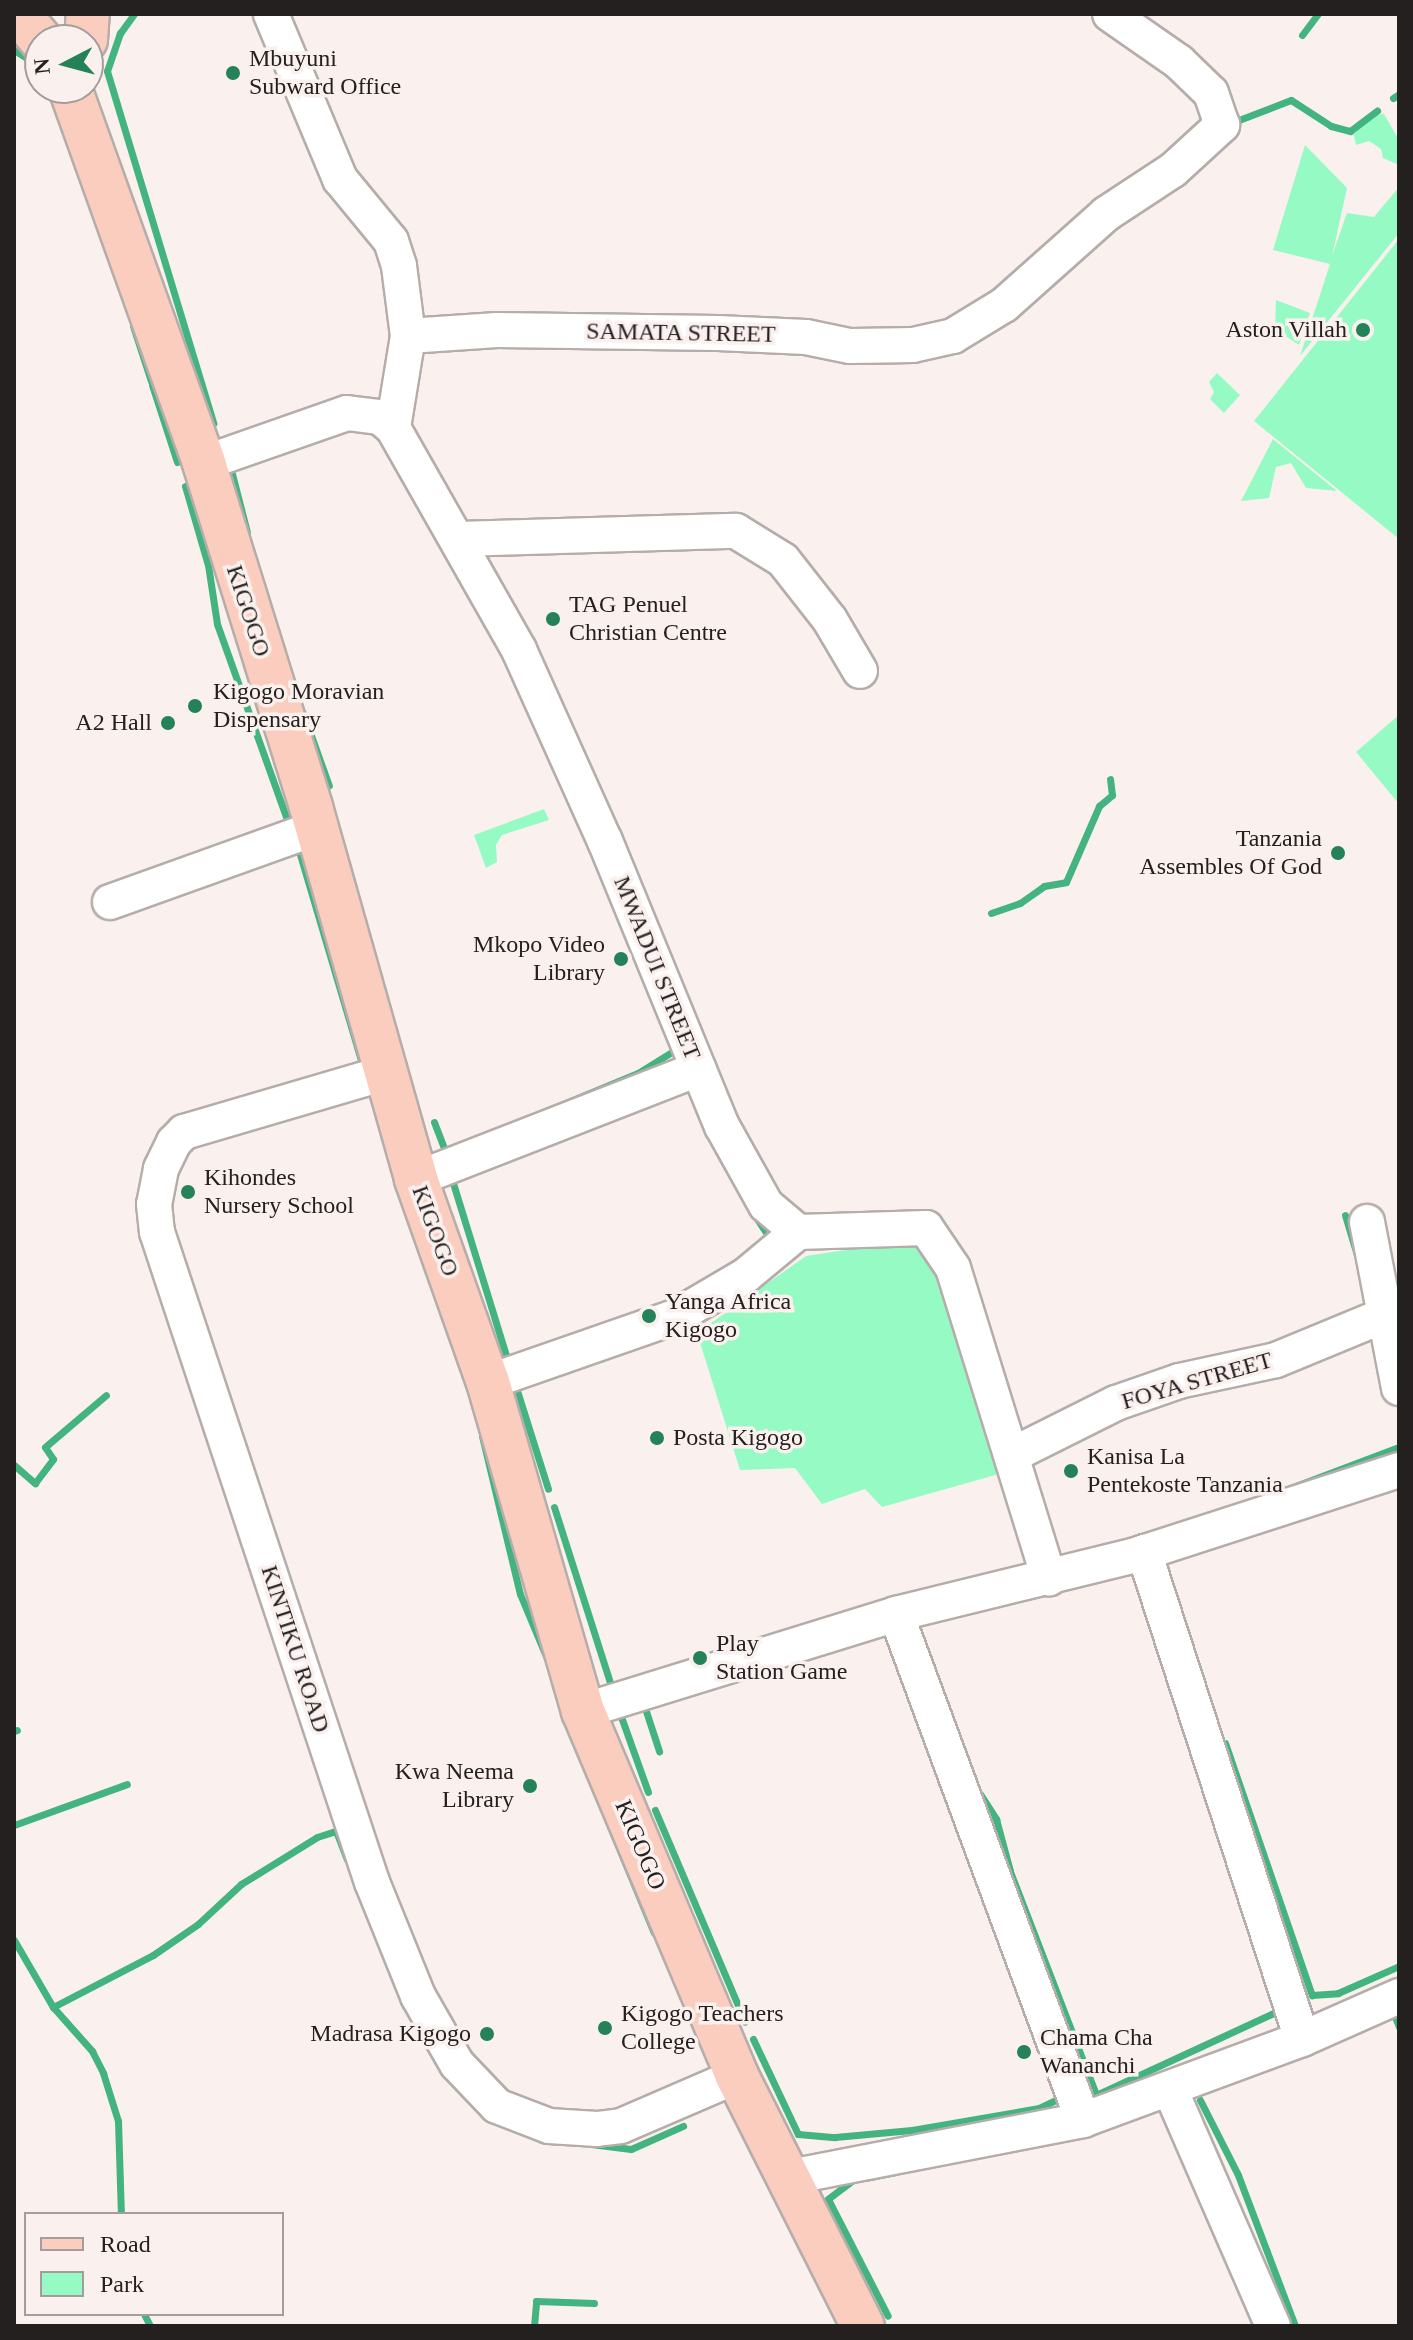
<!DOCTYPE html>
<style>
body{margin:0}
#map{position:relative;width:1413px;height:2340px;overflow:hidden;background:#faf1ee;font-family:"Times New Roman",serif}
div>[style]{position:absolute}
.green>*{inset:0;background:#96fac5}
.stream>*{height:7px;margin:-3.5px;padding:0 3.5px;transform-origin:3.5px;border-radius:3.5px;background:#43b480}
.roads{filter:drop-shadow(2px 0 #b5adaa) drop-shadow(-2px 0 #b5adaa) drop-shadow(0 2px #b5adaa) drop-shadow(0 -2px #b5adaa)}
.minor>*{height:34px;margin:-17px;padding:0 17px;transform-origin:17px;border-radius:17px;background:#fff}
.major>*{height:42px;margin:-21px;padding:0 21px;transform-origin:21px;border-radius:21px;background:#facdbe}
.dots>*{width:22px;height:22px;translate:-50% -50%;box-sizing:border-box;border:4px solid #faf1ee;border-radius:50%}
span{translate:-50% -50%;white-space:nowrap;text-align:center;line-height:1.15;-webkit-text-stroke:7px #faf1ee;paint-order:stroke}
.poi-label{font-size:24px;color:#24201f}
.left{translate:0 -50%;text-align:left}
.right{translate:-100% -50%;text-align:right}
.street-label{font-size:24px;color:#24201f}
.frame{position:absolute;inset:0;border:16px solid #24201f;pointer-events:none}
.legend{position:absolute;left:24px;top:2212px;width:260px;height:104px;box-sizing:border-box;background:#faf1ee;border:2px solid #a49d9b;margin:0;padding:10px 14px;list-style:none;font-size:24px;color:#24201f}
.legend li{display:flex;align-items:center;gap:16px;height:40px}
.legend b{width:40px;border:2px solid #a49d9b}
.north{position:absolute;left:24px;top:24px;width:80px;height:80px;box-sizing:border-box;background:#faf1ee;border:2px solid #a49d9b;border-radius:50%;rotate:264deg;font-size:22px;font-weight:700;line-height:32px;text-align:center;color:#24201f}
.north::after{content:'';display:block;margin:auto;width:28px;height:36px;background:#248158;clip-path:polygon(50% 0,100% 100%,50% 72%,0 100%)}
</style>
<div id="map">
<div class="green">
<i style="clip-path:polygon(1384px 114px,1399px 140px,1399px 165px,1383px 158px,1381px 149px,1369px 141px,1356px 145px,1353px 131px,1373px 115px)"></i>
<i style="clip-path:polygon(1305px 145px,1347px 188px,1332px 256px,1347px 213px,1374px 217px,1399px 187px,1399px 233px,1300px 356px,1330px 264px,1273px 250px)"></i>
<i style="clip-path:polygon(1399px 239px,1399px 539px,1254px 421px)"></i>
<i style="clip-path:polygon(1276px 300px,1310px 313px,1299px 345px,1275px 329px)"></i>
<i style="clip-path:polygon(1217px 373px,1240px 395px,1224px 413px,1210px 399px,1214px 392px,1209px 382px)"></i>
<i style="clip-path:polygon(1273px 439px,1337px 491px,1306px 488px,1291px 463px,1276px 467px,1269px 498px,1241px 501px)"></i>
<i style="clip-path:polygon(1399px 715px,1399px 804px,1356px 752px)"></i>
<i style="clip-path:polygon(544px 809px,549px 820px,502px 835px,496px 845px,497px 862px,486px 868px,474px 835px)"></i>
<i style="clip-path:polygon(905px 1241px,933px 1252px,999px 1474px,882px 1507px,865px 1489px,822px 1504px,795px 1468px,740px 1470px,697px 1333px,806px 1256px)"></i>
</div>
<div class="stream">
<i style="left:134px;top:14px;width:24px;rotate:126deg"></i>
<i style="left:120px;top:33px;width:40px;rotate:108.9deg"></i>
<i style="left:107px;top:71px;width:368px;rotate:73.2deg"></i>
<i style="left:1302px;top:35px;width:26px;rotate:-53deg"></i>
<i style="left:14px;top:50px;width:31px;rotate:32deg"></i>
<i style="left:1393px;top:98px;width:7px;rotate:-34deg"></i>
<i style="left:1231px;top:123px;width:64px;rotate:-21deg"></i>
<i style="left:1291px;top:100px;width:48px;rotate:33deg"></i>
<i style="left:1331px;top:126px;width:20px;rotate:15deg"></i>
<i style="left:1350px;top:131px;width:34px;rotate:-37deg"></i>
<i style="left:133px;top:326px;width:58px;rotate:71.9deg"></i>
<i style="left:152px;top:385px;width:81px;rotate:72deg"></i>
<i style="left:230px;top:466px;width:68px;rotate:75.6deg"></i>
<i style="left:185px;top:486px;width:82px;rotate:73.8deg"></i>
<i style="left:208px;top:565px;width:60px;rotate:81.3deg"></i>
<i style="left:217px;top:624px;width:214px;rotate:70.3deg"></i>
<i style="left:303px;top:713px;width:77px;rotate:70.4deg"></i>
<i style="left:299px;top:851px;width:229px;rotate:73.5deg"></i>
<i style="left:991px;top:913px;width:31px;rotate:-19deg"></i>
<i style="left:1020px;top:903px;width:29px;rotate:-35deg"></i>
<i style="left:1044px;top:886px;width:22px;rotate:-10deg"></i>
<i style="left:1066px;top:882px;width:83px;rotate:-66.5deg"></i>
<i style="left:1099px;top:806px;width:17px;rotate:-40deg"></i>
<i style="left:1112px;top:795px;width:16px;rotate:-97deg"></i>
<i style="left:534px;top:1116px;width:113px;rotate:-22.5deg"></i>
<i style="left:638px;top:1073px;width:47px;rotate:-32deg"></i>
<i style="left:434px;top:1122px;width:34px;rotate:69deg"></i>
<i style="left:453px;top:1183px;width:190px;rotate:72.9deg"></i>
<i style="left:746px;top:1202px;width:45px;rotate:56.7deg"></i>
<i style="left:1345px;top:1215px;width:42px;rotate:73.3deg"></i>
<i style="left:514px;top:1381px;width:113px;rotate:72.5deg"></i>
<i style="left:482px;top:1436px;width:163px;rotate:76.5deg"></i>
<i style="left:520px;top:1594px;width:73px;rotate:67.3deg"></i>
<i style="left:14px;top:1465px;width:28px;rotate:41deg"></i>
<i style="left:35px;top:1483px;width:30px;rotate:-53deg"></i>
<i style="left:53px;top:1459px;width:14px;rotate:-124deg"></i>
<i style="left:45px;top:1447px;width:80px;rotate:-40.4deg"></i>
<i style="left:1277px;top:1493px;width:130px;rotate:-20.7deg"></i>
<i style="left:554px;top:1507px;width:185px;rotate:72.3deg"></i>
<i style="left:643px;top:1702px;width:52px;rotate:71.9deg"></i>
<i style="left:619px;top:1711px;width:86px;rotate:70.3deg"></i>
<i style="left:14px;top:1731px;width:3px;rotate:-18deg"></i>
<i style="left:1225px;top:1743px;width:267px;rotate:71deg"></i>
<i style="left:1312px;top:1995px;width:26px;rotate:-4deg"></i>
<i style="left:1338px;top:1993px;width:67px;rotate:-23.9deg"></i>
<i style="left:980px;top:1794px;width:30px;rotate:57deg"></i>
<i style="left:996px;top:1819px;width:54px;rotate:74.9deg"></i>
<i style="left:655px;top:1810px;width:230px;rotate:67deg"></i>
<i style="left:607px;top:1819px;width:123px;rotate:67.6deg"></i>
<i style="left:14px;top:1825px;width:120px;rotate:-19.9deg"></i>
<i style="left:1009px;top:1869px;width:242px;rotate:68.9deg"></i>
<i style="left:1096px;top:2095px;width:198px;rotate:-24.8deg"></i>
<i style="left:1276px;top:2012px;width:7px;rotate:-90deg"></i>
<i style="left:14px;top:1940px;width:78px;rotate:59.8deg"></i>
<i style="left:53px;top:2007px;width:59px;rotate:48.4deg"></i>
<i style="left:92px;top:2051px;width:25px;rotate:63deg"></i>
<i style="left:103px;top:2073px;width:50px;rotate:72.6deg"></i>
<i style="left:118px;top:2121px;width:93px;rotate:88.2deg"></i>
<i style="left:53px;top:2007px;width:113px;rotate:-27.5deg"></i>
<i style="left:153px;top:1955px;width:55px;rotate:-34.6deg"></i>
<i style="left:198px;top:1924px;width:59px;rotate:-42.9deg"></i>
<i style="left:241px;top:1884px;width:89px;rotate:-31.7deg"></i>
<i style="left:317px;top:1837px;width:20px;rotate:-18deg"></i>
<i style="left:336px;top:1831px;width:30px;rotate:69deg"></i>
<i style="left:1395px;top:2017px;width:11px;rotate:68deg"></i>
<i style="left:753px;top:2039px;width:105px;rotate:64.7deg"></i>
<i style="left:798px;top:2134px;width:37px;rotate:5deg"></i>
<i style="left:835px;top:2137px;width:77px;rotate:-5.2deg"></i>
<i style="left:912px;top:2130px;width:129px;rotate:-9.8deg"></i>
<i style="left:1039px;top:2108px;width:25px;rotate:-26deg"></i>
<i style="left:1200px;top:2100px;width:84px;rotate:63.1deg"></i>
<i style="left:1238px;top:2175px;width:161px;rotate:69.3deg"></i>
<i style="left:591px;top:2144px;width:40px;rotate:7.1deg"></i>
<i style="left:631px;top:2149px;width:57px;rotate:-23.9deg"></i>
<i style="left:865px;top:2178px;width:31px;rotate:-11deg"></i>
<i style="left:853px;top:2180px;width:31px;rotate:143deg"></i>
<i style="left:828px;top:2199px;width:131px;rotate:62.9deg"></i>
<i style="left:144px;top:2314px;width:13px;rotate:63deg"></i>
<i style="left:534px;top:2326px;width:25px;rotate:-85deg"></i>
<i style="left:536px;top:2301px;width:58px;rotate:2deg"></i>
</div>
<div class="roads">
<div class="minor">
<i style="left:271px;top:14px;width:179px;rotate:67.3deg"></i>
<i style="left:340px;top:179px;width:80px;rotate:50.6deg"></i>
<i style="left:391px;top:241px;width:26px;rotate:72deg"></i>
<i style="left:399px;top:266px;width:71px;rotate:82.7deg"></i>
<i style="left:408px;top:336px;width:93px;rotate:99.3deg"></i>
<i style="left:408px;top:336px;width:89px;rotate:-3.9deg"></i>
<i style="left:497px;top:330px;width:221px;rotate:0.8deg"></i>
<i style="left:718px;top:333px;width:88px;rotate:2.6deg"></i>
<i style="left:806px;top:337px;width:45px;rotate:11.6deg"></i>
<i style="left:850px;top:346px;width:63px;rotate:-0.9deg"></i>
<i style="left:913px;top:345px;width:41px;rotate:-12.7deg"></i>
<i style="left:953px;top:336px;width:60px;rotate:-31.3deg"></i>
<i style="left:1004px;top:305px;width:137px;rotate:-41.7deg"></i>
<i style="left:1106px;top:214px;width:80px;rotate:-33.3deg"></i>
<i style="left:1173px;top:170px;width:67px;rotate:-42.6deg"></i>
<i style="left:1222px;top:125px;width:34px;rotate:-109deg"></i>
<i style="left:1211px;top:93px;width:45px;rotate:-135.9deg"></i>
<i style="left:1179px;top:62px;width:84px;rotate:-145.2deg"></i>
<i style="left:204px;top:463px;width:151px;rotate:-19.3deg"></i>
<i style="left:347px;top:413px;width:33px;rotate:7deg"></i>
<i style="left:380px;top:417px;width:17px;rotate:40deg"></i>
<i style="left:393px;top:428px;width:255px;rotate:60.4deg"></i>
<i style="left:519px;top:650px;width:209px;rotate:65.8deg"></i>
<i style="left:605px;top:841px;width:308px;rotate:67.7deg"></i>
<i style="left:722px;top:1126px;width:90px;rotate:60.9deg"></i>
<i style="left:766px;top:1205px;width:42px;rotate:40.2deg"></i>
<i style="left:798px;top:1232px;width:128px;rotate:-1.8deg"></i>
<i style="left:926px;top:1228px;width:48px;rotate:56deg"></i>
<i style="left:953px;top:1268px;width:325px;rotate:72.8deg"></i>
<i style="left:459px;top:539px;width:277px;rotate:-1.7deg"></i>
<i style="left:736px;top:531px;width:55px;rotate:31.7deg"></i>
<i style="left:783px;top:560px;width:76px;rotate:51.9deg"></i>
<i style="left:830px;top:620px;width:59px;rotate:59.5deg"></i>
<i style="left:110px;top:902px;width:220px;rotate:-19.7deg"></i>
<i style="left:388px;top:1072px;width:213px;rotate:163.6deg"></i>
<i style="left:184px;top:1132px;width:14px;rotate:135deg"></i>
<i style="left:174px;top:1142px;width:30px;rotate:116deg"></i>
<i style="left:161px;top:1169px;width:36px;rotate:101deg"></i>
<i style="left:154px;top:1204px;width:28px;rotate:84deg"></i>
<i style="left:157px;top:1232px;width:685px;rotate:71.7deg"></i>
<i style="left:372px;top:1882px;width:123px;rotate:68deg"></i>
<i style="left:418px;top:1996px;width:78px;rotate:60.2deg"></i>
<i style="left:457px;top:2064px;width:58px;rotate:46.4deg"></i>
<i style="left:497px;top:2106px;width:56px;rotate:21deg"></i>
<i style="left:549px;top:2126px;width:48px;rotate:3.6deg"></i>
<i style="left:597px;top:2129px;width:24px;rotate:-7deg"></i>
<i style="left:621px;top:2126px;width:126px;rotate:-23.3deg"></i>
<i style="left:416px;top:1179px;width:303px;rotate:-21.3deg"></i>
<i style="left:1367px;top:1222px;width:169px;rotate:79.1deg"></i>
<i style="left:488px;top:1382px;width:198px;rotate:-19.2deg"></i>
<i style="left:675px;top:1317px;width:81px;rotate:-30.4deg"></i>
<i style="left:745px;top:1276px;width:69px;rotate:-39.7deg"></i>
<i style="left:1014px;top:1454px;width:114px;rotate:-26.6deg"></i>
<i style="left:1116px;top:1403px;width:67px;rotate:-19.2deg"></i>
<i style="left:1179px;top:1381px;width:99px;rotate:-12.2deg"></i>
<i style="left:1276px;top:1360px;width:116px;rotate:-22.4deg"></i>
<i style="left:1144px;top:1552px;width:512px;rotate:72.03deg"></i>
<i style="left:896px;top:1614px;width:539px;rotate:69.72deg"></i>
<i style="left:583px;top:1711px;width:328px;rotate:-17.2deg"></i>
<i style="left:896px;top:1614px;width:247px;rotate:-13.8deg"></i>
<i style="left:1136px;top:1555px;width:276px;rotate:-17.9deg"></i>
<i style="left:1170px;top:2089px;width:258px;rotate:66.5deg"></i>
<i style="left:785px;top:2178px;width:304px;rotate:-11deg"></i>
<i style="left:1083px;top:2120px;width:233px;rotate:-20.3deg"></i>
<i style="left:1302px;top:2039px;width:106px;rotate:-23.9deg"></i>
</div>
<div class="major">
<i style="left:19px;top:14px;width:34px;rotate:50deg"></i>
<i style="left:86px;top:40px;width:26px;rotate:-86deg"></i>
<i style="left:70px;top:88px;width:398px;rotate:70.3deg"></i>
<i style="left:204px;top:463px;width:360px;rotate:72.7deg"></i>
<i style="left:311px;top:807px;width:387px;rotate:74.2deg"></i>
<i style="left:416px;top:1179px;width:215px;rotate:70.5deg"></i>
<i style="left:488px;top:1382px;width:342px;rotate:73.9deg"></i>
<i style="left:583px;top:1711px;width:396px;rotate:67.1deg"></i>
<i style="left:737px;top:2076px;width:280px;rotate:63.3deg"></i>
</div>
</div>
<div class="dots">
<i style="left:233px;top:73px;background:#248158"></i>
<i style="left:1363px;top:330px;background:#248158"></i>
<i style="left:553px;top:619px;background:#248158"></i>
<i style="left:195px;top:706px;background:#248158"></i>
<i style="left:168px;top:723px;background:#248158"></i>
<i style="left:1338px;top:853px;background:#248158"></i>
<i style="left:621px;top:959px;background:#248158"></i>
<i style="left:188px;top:1192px;background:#248158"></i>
<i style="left:649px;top:1316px;background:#248158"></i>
<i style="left:657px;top:1438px;background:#248158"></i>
<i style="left:1071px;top:1471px;background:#248158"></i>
<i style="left:700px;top:1658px;background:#248158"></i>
<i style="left:530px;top:1786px;background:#248158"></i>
<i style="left:605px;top:2028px;background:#248158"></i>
<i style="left:487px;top:2034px;background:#248158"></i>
<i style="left:1024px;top:2052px;background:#248158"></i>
</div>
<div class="poi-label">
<span class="left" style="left:249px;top:73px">Mbuyuni<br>Subward Office</span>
<span class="right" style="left:1347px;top:330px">Aston Villah</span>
<span class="left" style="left:569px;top:619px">TAG Penuel<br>Christian Centre</span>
<span class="left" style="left:213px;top:706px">Kigogo Moravian<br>Dispensary</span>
<span class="right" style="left:152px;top:723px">A2 Hall</span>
<span class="right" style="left:1322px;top:853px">Tanzania<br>Assembles Of God</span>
<span class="right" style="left:605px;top:959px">Mkopo Video<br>Library</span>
<span class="left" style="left:204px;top:1192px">Kihondes<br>Nursery School</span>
<span class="left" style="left:665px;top:1316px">Yanga Africa<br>Kigogo</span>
<span class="left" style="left:673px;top:1438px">Posta Kigogo</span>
<span class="left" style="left:1087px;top:1471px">Kanisa La<br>Pentekoste Tanzania</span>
<span class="left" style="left:716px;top:1658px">Play<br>Station Game</span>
<span class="right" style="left:514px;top:1786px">Kwa Neema<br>Library</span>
<span class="left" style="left:621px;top:2028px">Kigogo Teachers<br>College</span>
<span class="right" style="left:471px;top:2034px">Madrasa Kigogo</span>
<span class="left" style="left:1040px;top:2052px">Chama Cha<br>Wananchi</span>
</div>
<div class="street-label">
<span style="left:681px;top:333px;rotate:1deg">SAMATA STREET</span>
<span style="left:248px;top:611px;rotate:72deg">KIGOGO</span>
<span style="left:657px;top:968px;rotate:68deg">MWADUI STREET</span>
<span style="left:435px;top:1231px;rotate:70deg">KIGOGO</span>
<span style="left:1197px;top:1381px;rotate:-16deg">FOYA STREET</span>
<span style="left:295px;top:1649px;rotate:72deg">KINTIKU ROAD</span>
<span style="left:640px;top:1845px;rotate:67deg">KIGOGO</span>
</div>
<div class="frame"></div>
<ul class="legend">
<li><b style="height:10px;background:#facdbe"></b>Road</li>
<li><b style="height:22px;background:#96fac5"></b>Park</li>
</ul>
<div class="north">N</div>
</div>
